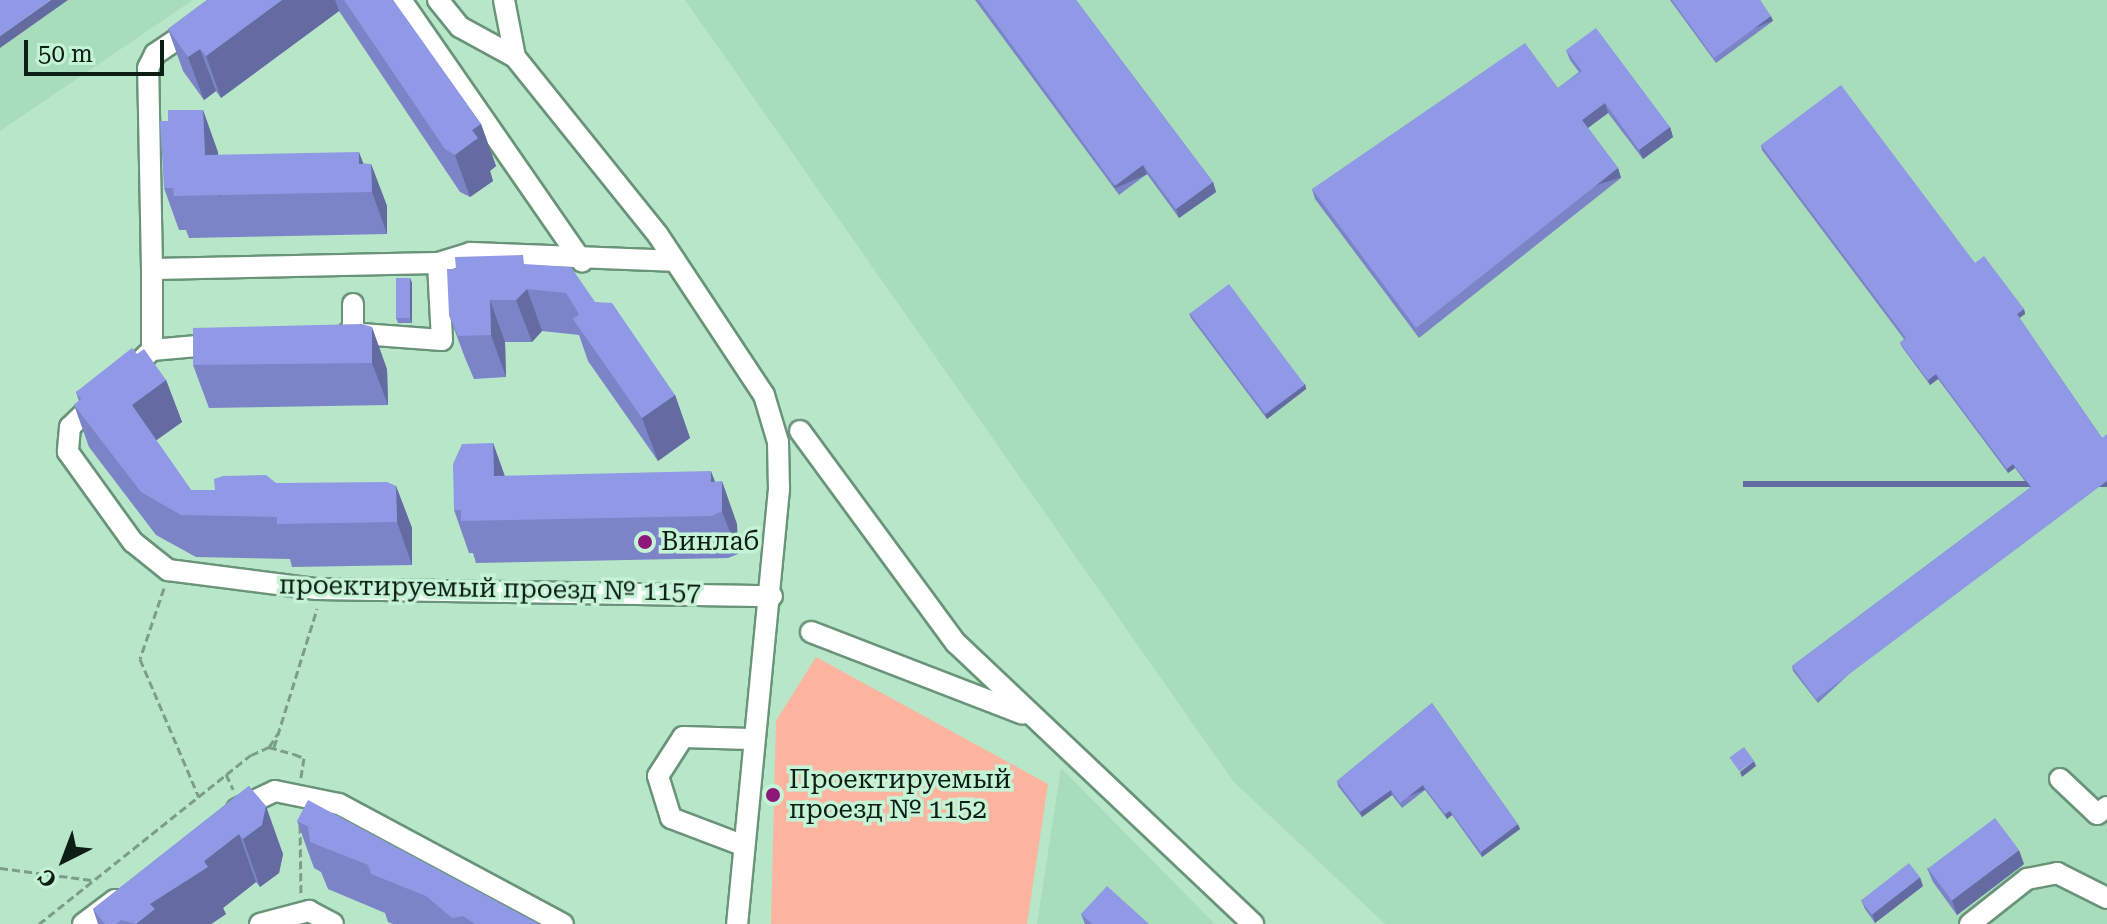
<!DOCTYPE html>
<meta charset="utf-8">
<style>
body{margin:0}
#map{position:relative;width:2107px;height:924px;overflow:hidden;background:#b8e6c9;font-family:"Roboto Serif",serif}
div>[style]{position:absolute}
.built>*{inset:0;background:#a8ddbc}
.green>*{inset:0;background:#fcb49f}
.path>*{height:3px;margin-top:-1.5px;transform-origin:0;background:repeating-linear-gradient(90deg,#7a9e88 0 8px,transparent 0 12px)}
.roads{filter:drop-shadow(2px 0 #699479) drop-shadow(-2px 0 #699479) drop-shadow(0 2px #699479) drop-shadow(0 -2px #699479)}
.minor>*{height:20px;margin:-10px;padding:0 10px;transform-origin:10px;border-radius:10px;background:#fff}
.wall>*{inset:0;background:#7b84c6}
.shaded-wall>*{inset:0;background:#646ba1;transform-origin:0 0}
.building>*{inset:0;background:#8f99e6;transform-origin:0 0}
.dots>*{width:22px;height:22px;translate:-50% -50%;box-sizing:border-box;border:4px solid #c5f3d6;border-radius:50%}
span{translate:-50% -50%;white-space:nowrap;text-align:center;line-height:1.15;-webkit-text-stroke:7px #c5f3d6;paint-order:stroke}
.poi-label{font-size:26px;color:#0d1e14}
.left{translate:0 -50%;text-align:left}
.street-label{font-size:26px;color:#0d1e14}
.north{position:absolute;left:24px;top:820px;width:80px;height:80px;-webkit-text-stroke:6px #c5f3d6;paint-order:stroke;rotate:222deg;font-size:22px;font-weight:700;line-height:32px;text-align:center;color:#0d1e14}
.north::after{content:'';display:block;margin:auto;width:28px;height:36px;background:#0d1e14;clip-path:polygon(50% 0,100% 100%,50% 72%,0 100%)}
.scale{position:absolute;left:24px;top:40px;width:140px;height:36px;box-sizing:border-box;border:4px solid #0d1e14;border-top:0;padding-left:10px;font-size:24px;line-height:28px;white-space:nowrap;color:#0d1e14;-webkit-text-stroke:6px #c5f3d6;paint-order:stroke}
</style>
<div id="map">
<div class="built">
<i style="clip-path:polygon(0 0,193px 0,0 131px)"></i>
<i style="clip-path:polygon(685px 0,2107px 0,2107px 924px,1385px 924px,1233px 781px)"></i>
<i style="clip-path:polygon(1061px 768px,1215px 924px,1037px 924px)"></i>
</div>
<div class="green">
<i style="clip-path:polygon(816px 657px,1048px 784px,1027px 924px,771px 924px,776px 721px)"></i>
</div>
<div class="path">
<i style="left:164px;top:588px;width:75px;rotate:108.7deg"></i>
<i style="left:140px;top:659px;width:150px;rotate:66.9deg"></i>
<i style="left:269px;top:747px;width:17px;rotate:-57deg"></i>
<i style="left:274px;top:747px;width:145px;rotate:-72.7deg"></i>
<i style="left:226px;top:774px;width:17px;rotate:65deg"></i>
<i style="left:300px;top:825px;width:69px;rotate:89.2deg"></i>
<i style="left:0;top:868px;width:92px;rotate:7.5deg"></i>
<i style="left:39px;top:924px;width:271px;rotate:-38.6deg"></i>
<i style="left:251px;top:755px;width:20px;rotate:-24deg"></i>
<i style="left:269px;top:747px;width:26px;rotate:16deg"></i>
<i style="left:294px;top:754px;width:11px;rotate:22deg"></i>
<i style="left:304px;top:758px;width:20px;rotate:99deg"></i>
</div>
<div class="roads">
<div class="minor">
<i style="left:401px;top:0;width:318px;rotate:55.3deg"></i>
<i style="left:438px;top:0;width:35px;rotate:51deg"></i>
<i style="left:460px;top:27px;width:63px;rotate:28.6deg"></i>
<i style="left:515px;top:57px;width:228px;rotate:51.2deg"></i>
<i style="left:658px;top:235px;width:192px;rotate:56.5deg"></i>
<i style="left:764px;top:395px;width:49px;rotate:73.4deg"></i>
<i style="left:778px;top:442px;width:47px;rotate:88.8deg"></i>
<i style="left:779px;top:489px;width:437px;rotate:95.5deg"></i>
<i style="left:504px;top:0;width:58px;rotate:79.1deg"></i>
<i style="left:152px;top:269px;width:201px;rotate:-91.1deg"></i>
<i style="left:148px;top:68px;width:16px;rotate:-63deg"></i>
<i style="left:155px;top:54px;width:97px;rotate:-34deg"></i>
<i style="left:348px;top:333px;width:94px;rotate:4.3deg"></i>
<i style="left:442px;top:340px;width:77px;rotate:-93deg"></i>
<i style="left:438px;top:263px;width:34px;rotate:-17deg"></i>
<i style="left:470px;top:253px;width:205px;rotate:2.2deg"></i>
<i style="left:353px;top:333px;width:29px;rotate:-90deg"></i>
<i style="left:152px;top:350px;width:68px;rotate:-5deg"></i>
<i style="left:152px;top:350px;width:81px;rotate:-90deg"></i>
<i style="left:152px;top:269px;width:286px;rotate:-1.2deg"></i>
<i style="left:128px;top:373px;width:33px;rotate:-44deg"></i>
<i style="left:98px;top:400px;width:39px;rotate:136deg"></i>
<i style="left:70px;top:427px;width:25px;rotate:95deg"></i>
<i style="left:68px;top:452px;width:111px;rotate:54.2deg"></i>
<i style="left:133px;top:542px;width:45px;rotate:38.7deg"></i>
<i style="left:168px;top:570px;width:150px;rotate:7.3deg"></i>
<i style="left:317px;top:589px;width:455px;rotate:0.9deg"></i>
<i style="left:800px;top:431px;width:263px;rotate:53.7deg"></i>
<i style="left:956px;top:643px;width:409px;rotate:43.4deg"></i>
<i style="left:811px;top:632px;width:227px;rotate:21.1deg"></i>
<i style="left:2060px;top:779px;width:51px;rotate:43.4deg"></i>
<i style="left:2097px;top:814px;width:12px;rotate:-35deg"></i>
<i style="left:237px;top:809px;width:42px;rotate:-25.3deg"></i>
<i style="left:275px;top:791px;width:65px;rotate:11.5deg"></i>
<i style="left:339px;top:804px;width:254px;rotate:28.2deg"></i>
<i style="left:742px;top:845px;width:76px;rotate:-159.2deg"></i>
<i style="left:671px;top:818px;width:44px;rotate:-107.2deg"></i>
<i style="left:658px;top:776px;width:46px;rotate:-57.3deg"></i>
<i style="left:683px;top:737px;width:67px;rotate:1.7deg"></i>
<i style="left:83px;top:924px;width:40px;rotate:-37deg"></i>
<i style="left:260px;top:924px;width:51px;rotate:-14.9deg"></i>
<i style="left:309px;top:911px;width:27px;rotate:28deg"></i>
<i style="left:1970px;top:924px;width:73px;rotate:-38.3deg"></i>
<i style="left:2027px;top:879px;width:31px;rotate:-11deg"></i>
<i style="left:2057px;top:873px;width:56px;rotate:26.6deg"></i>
</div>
</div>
<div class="wall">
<i style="clip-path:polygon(207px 0,393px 0,481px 124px,496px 166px,490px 171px,493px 181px,470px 197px,460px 192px,339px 11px,221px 98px,216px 91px,204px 100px,183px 71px,168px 29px)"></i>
<i style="clip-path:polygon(975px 0,1076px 0,1213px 182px,1216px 192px,1179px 218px,1147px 174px,1119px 195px)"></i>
<i style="clip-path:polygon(1670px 0,1760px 0,1773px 21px,1716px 63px)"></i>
<i style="clip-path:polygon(1566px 50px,1670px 127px,1673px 137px,1643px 159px,1608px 113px,1588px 128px,1618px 168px,1621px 178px,1419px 338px,1315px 199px,1312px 189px,1558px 88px,1579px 72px,1570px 60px)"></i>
<i style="clip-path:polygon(203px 110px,218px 155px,371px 164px,387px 206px,387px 234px,189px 238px,186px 230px,179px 230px,164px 188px,168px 121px)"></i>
<i style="clip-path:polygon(1761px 145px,1975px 263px,2024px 309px,2025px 314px,2019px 318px,2102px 438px,1818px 703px,1793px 671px,1792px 666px,2030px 488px,2015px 468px,2008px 473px,1938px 379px,1930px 385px,1902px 347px,1900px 343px,1904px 339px,1762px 150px)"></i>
<i style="clip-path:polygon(527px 265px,595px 302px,675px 395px,690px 438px,658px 461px,588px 361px,579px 335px,542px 331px,532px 342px,505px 342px,506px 377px,474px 379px,465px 358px,449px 315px)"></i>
<i style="clip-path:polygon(410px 278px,412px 283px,412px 323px,398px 323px,396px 318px)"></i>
<i style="clip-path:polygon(1189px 313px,1305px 384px,1306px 389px,1267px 419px,1191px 318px)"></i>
<i style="clip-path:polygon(362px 324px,387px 369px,388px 405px,209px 408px,193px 365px)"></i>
<i style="clip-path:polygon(137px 354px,166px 380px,182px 422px,156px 440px,191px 490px,215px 490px,276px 483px,396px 486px,412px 528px,412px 565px,292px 567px,290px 559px,196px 557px,156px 535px,89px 447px,74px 405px,79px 401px,76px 392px)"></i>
<i style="clip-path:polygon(493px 443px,505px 476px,715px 482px,737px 524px,738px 554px,728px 558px,476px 563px,473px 553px,469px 553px,454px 510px)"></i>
<i style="clip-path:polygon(1432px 703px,1520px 829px,1482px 857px,1452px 815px,1447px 819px,1425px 790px,1402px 808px,1392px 795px,1362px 817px,1338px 786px,1337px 781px)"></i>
<i style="clip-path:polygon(249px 786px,283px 854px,279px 873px,260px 887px,256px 882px,223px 908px,226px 914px,211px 924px,98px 924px,93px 909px)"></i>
<i style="clip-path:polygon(297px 821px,539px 924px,393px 924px,388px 922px,385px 913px,328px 889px,321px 872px,314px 868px)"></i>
<i style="clip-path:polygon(2024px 864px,1957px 915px,1933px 882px,1927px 868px)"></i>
<i style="clip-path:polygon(1923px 886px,1875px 923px,1865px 909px,1861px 900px)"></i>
<i style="clip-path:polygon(1081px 914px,1149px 924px,1085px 924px)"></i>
</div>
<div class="shaded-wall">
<i style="clip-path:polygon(51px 0,68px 0,0 48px,0 36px)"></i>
<i style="clip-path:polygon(282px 0,335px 0,339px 11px,221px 98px,206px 56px)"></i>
<i style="left:1771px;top:16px;width:5px;height:71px;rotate:68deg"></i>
<i style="clip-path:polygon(200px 49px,216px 91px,204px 100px,188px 57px)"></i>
<i style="clip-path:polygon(1605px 103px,1608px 113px,1585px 130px,1582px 120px)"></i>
<i style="clip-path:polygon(203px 110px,218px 152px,221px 198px,205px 155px)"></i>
<i style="clip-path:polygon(481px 124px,496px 166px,490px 171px,493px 181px,470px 197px,455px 155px,472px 130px)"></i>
<i style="clip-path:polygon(1670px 127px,1673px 137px,1643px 159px,1639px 150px)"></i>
<i style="clip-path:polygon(359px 152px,372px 186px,371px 164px,387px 206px,387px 234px,372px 192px,359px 164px)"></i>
<i style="left:1143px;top:165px;width:10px;height:35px;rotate:66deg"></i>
<i style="left:1618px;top:168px;width:10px;height:258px;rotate:73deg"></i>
<i style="clip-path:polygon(1213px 182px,1216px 192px,1179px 218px,1176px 209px)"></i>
<i style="clip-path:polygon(410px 278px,412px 283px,412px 323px,410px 318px)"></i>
<i style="clip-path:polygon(527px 289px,542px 331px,532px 342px,516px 300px)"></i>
<i style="clip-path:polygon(490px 300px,505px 342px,506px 377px,491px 335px)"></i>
<i style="clip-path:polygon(2024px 309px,2025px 314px,2018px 319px,2017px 314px)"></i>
<i style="clip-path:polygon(372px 327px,387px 369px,388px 405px,372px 363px)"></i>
<i style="clip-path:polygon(1936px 374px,1938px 379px,1930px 385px,1928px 380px)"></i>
<i style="clip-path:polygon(166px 380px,182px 422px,147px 447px,132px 405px)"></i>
<i style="clip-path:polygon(1305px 384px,1306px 389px,1267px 419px,1265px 414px)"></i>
<i style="clip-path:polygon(675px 395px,690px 438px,658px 461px,642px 418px)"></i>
<i style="clip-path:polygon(493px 443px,508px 486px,494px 476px)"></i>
<i style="clip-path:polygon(2013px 464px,2015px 468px,2008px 473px,2007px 469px)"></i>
<i style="clip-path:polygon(711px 471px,722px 500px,722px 481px,737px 524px,738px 554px,711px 482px)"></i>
<i style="left:2107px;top:481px;width:6px;height:364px;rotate:90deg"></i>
<i style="clip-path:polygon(396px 486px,412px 528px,412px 565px,397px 522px)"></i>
<i style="clip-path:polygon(1754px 761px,1756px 766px,1742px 777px,1740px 772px)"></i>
<i style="left:1423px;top:785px;width:5px;height:29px;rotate:68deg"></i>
<i style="clip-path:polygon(1391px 790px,1392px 795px,1362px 817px,1360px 812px)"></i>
<i style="clip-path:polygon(266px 806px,283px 854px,279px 873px,260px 887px,243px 839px)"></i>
<i style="clip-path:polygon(1450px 811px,1452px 815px,1447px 819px,1445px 814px)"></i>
<i style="clip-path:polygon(1518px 824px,1520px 829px,1482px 857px,1481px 852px)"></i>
<i style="clip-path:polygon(239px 834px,256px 882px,223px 908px,226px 914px,211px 924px,136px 924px,150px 904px)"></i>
<i style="clip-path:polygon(2019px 850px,2024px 864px,1957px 915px,1952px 900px)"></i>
<i style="clip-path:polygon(1920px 877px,1923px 886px,1875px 923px,1872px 913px)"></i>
</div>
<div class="building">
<i style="clip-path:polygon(0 0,51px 0,0 36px)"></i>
<i style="clip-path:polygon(207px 0,282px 0,206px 56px,200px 49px,188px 57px,168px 29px)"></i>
<i style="clip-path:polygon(344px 0,393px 0,481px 124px,472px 130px,478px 138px,455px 155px,445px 149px)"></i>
<i style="clip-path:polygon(979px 0,1076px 0,1213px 182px,1176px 209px,1143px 165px,1115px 186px)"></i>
<i style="clip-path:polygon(1672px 0,1760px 0,1771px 16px,1714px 58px)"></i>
<i style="clip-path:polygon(1596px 28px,1670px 127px,1639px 150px,1605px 103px,1582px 120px,1618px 168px,1416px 328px,1312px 189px,1525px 43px,1558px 88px,1582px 71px,1566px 50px)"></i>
<i style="clip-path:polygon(1841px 85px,1975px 263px,1984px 256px,2024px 309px,2017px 314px,2102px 438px,2107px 434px,2107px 481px,1816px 699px,1792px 666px,2031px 487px,2013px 464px,2007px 469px,1936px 374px,1928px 380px,1900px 343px,1906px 338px,1761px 145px)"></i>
<i style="clip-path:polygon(168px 110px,203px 110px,205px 155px,359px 152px,359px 164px,371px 164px,372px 192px,174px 196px,173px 188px,164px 188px,160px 121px,168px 121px)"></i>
<i style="clip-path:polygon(523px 255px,524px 264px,571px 267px,595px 302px,612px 303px,675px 395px,642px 418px,573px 319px,579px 314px,566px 293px,527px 289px,516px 300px,490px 300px,491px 335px,458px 336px,449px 315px,447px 269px,456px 269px,455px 257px)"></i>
<i style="left:410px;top:278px;width:40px;height:14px;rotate:90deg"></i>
<i style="left:1229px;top:284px;width:126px;height:49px;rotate:53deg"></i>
<i style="clip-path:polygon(362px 324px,372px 327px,372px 363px,193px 365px,193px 328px)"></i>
<i style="clip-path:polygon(132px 348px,137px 354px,144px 349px,166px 380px,132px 405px,191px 490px,215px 490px,214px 479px,223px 476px,266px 475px,276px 483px,387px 482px,396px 486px,397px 522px,277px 524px,277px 517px,181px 515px,141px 492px,74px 405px,81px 399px,76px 392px)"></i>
<i style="clip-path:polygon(493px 443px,494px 476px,711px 471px,711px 482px,722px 481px,722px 511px,712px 516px,461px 521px,461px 510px,454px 510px,453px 464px,462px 444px)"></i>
<i style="clip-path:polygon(1432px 703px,1518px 824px,1481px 852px,1450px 811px,1445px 814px,1423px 785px,1400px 803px,1391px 790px,1360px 812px,1337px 781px)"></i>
<i style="left:1744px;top:747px;width:17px;height:18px;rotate:54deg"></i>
<i style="clip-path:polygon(249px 786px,266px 806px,262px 825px,243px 839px,239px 834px,204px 861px,208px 867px,150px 904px,155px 909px,136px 924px,121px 920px,116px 924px,105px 924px,93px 909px)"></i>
<i style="clip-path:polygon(308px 800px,539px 924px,475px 924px,463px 916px,452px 918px,426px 896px,371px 874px,368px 865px,310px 842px,308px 826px,297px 821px)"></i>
<i style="left:1995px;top:818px;width:40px;height:84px;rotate:53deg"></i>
<i style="left:1909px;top:863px;width:18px;height:61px;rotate:52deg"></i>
<i style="clip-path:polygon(1107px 886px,1149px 924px,1092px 924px,1081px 914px)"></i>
</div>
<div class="dots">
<i style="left:645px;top:542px;background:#8e1879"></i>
<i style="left:773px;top:795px;background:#8e1879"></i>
</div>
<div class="poi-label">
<span class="left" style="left:661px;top:542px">Винлаб</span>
<span class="left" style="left:789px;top:795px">Проектируемый<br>проезд № 1152</span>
</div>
<div class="street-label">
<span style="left:490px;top:589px;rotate:1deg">проектируемый проезд № 1157</span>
</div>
<div class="north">С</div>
<div class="scale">50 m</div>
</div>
